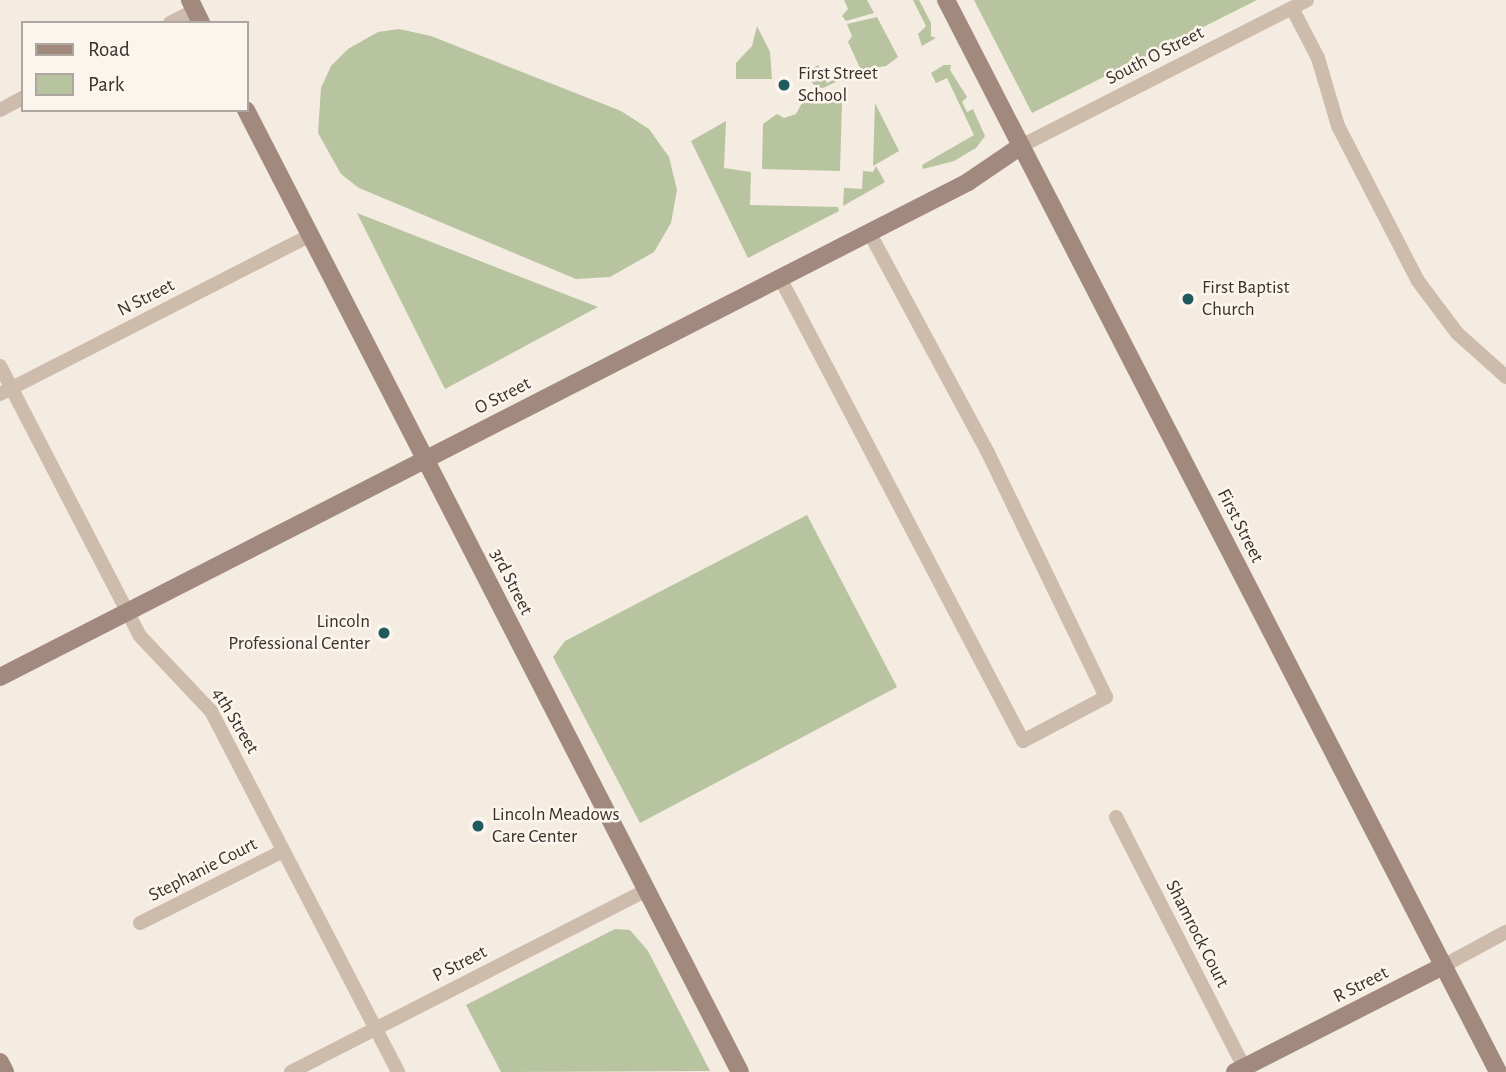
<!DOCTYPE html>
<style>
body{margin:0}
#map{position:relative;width:1506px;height:1072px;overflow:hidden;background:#f4ebe1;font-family:"Alegreya Sans",sans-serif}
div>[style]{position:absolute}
.green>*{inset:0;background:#b8c4a0}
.street>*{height:14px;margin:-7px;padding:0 7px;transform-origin:7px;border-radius:7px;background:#cdbbac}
.secondary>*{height:18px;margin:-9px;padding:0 9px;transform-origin:9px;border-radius:9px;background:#a18a7d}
.dots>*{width:19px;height:19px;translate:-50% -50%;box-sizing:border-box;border:4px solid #fbf5ee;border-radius:50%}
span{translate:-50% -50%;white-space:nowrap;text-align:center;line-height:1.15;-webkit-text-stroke:5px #fbf5ee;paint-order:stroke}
.street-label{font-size:19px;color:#3b302b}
.poi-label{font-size:19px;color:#3b302b}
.left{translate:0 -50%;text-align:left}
.right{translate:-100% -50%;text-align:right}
.legend{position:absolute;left:21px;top:21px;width:228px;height:91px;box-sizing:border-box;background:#fbf5ee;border:2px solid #aea6a0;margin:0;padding:9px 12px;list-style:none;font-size:21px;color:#3b302b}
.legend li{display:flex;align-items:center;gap:14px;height:35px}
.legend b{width:35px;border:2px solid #aea6a0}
</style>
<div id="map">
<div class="green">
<i style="clip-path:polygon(844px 0,867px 0,874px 13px,846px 21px,842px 16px,848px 9px)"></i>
<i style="clip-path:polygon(913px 0,919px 0,931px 23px,931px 36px,936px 38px,922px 46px,918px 34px,926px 26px)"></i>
<i style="clip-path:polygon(974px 0,1257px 0,1032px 113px)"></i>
<i style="clip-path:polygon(877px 17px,898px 57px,886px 66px,861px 70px,848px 42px,852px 36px,847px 24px)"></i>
<i style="clip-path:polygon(757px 26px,770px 52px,772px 79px,736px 79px,736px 63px,752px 46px)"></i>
<i style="clip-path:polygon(399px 29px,431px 36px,621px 111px,649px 129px,669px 157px,677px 190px,671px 223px,654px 252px,610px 277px,576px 279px,359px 188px,341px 174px,318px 133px,321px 88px,331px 66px,348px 49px,378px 32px)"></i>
<i style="clip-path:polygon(818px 65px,827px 83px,855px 69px,857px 72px,823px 88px,815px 87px,806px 72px)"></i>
<i style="clip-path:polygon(944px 65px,951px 65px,950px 70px,967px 97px,962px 102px,967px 112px,973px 109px,985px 136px,976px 148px,954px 161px,923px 169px,922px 165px,974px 135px,947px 78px,936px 83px,931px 73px)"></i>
<i style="clip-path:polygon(842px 102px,840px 171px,762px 169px,763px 124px,777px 114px,784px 118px,796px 114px,802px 103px)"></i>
<i style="clip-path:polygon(875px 103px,899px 151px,873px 166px)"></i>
<i style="clip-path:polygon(726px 121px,724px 168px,751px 172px,750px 205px,838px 207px,839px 211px,748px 258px,691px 141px)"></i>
<i style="clip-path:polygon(876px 166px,885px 182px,843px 206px,844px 188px,862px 189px,863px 171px,873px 172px)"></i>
<i style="clip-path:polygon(357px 213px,598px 307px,445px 389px)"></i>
<i style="clip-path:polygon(807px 515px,897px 687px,640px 823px,553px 657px,565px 641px)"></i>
<i style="clip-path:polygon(615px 929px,630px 930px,648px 951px,710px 1071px,501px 1072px,466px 1005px)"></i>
</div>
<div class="street">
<i style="left:1292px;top:8px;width:56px;rotate:62.5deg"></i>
<i style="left:1318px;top:58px;width:71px;rotate:73.6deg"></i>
<i style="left:1338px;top:126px;width:174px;rotate:62.7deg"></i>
<i style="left:1418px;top:281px;width:65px;rotate:53.1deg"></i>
<i style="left:1457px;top:333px;width:66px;rotate:41.9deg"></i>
<i style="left:170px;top:23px;width:28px;rotate:-27deg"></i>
<i style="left:0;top:110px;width:26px;rotate:-28deg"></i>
<i style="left:1021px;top:146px;width:321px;rotate:-27deg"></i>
<i style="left:780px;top:278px;width:523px;rotate:62.31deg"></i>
<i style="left:1023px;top:741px;width:94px;rotate:-27.9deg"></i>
<i style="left:1106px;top:697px;width:273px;rotate:-115.8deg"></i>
<i style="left:987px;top:451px;width:249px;rotate:-118.3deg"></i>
<i style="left:0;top:366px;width:304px;rotate:62.6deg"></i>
<i style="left:140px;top:636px;width:103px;rotate:46.6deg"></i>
<i style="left:211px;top:711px;width:407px;rotate:62.6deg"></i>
<i style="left:0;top:394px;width:347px;rotate:-27.1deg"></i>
<i style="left:1116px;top:817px;width:281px;rotate:62.9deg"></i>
<i style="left:140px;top:923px;width:160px;rotate:-26.7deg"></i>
<i style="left:1443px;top:966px;width:72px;rotate:-28.4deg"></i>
<i style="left:291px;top:1072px;width:399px;rotate:-27.1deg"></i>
</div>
<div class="secondary">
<i style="left:190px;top:0;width:25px;rotate:64deg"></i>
<i style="left:946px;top:0;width:1206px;rotate:62.75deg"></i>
<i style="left:246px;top:110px;width:1081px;rotate:62.82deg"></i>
<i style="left:0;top:677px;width:1087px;rotate:-27.08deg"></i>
<i style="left:968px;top:182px;width:64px;rotate:-34.2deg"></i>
<i style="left:0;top:1062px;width:11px;rotate:63deg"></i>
<i style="left:1235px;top:1072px;width:233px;rotate:-27deg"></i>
</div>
<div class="dots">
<i style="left:784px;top:85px;background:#1f5a5e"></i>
<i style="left:1188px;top:299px;background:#1f5a5e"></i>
<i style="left:384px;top:633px;background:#1f5a5e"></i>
<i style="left:478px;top:826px;background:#1f5a5e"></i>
</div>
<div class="street-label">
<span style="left:1155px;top:56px;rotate:-27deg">South O Street</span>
<span style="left:146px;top:298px;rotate:-27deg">N Street</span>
<span style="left:503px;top:396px;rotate:-27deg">O Street</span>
<span style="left:1240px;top:526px;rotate:63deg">First Street</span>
<span style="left:511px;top:582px;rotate:63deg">3rd Street</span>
<span style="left:235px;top:721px;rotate:59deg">4th Street</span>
<span style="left:203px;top:870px;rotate:-27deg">Stephanie Court</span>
<span style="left:1197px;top:934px;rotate:63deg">Shamrock Court</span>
<span style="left:460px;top:964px;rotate:-27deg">P Street</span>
<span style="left:1361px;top:985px;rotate:-27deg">R Street</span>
</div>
<div class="poi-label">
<span class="left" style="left:798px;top:85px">First Street<br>School</span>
<span class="left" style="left:1202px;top:299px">First Baptist<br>Church</span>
<span class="right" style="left:370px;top:633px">Lincoln<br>Professional Center</span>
<span class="left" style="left:492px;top:826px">Lincoln Meadows<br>Care Center</span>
</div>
<ul class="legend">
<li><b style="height:9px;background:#a18a7d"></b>Road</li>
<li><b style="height:19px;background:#b8c4a0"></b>Park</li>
</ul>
</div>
